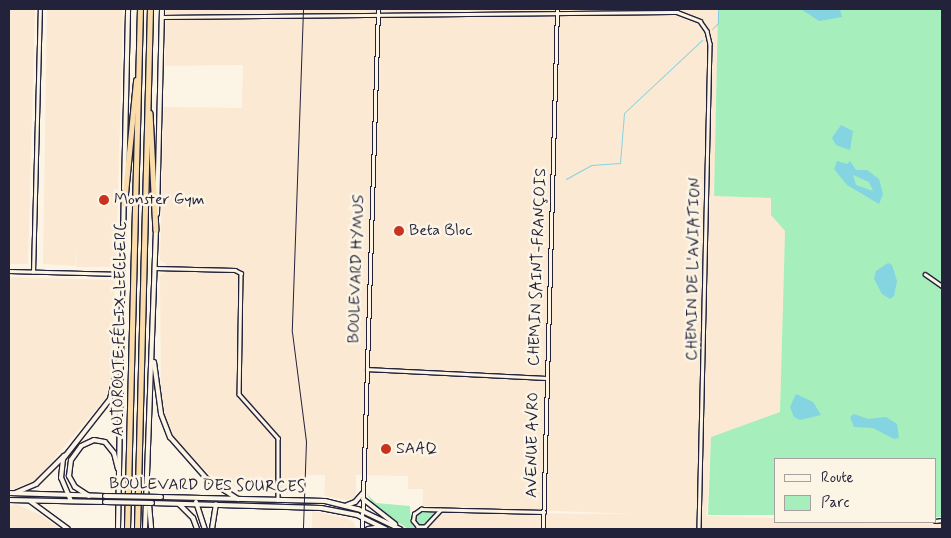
<!DOCTYPE html>
<meta charset="utf-8">
<style>
body{margin:0}
#map{position:relative;width:951px;height:538px;overflow:hidden;background:#fcf5e5;font-family:Mynerve,sans-serif}
div>[style]{position:absolute}
.built>*{inset:0;background:#fbe9d3}
.green>*{inset:0;background:#a6eebc}
.water>*{inset:0;background:#84d4e1}
.stream>*{height:1px;margin:-0.5px;padding:0 0.5px;transform-origin:0.5px;border-radius:0.5px;background:#84d4e1}
.roads{filter:drop-shadow(1px 0 #22223b) drop-shadow(-1px 0 #22223b) drop-shadow(0 1px #22223b) drop-shadow(0 -1px #22223b)}
.minor>*{height:2.5px;margin:-1.25px;padding:0 1.25px;transform-origin:1.25px;border-radius:1.25px;background:#fcf5e5}
.tertiary>*{height:3px;margin:-1.5px;padding:0 1.5px;transform-origin:1.5px;border-radius:1.5px;background:#fcf5e5}
.secondary>*{height:4px;margin:-2px;padding:0 2px;transform-origin:2px;border-radius:2px;background:#fcf5e5}
.motorway>*{height:4.5px;margin:-2.25px;padding:0 2.25px;transform-origin:2.25px;border-radius:2.25px;background:#faddab}
.tram>*{height:1px;margin:-0.5px;padding:0 0.5px;transform-origin:0.5px;border-radius:0.5px;background:#22223b}
.bridges{filter:drop-shadow(1px 0 #22223b) drop-shadow(-1px 0 #22223b) drop-shadow(0 1px #22223b) drop-shadow(0 -1px #22223b)}
.secondary-bridge>*{height:4px;margin:-2px;padding:0 2px;transform-origin:2px;border-radius:2px;background:#fcf5e5}
.dots>*{width:14px;height:14px;translate:-50% -50%;box-sizing:border-box;border:2px solid #fcf5e5;border-radius:50%}
span{translate:-50% -50%;white-space:nowrap;text-align:center;line-height:1.15;-webkit-text-stroke:5px #fcf5e5;paint-order:stroke}
.poi-label{font-size:16px;color:#22223b}
.left{translate:0 -50%;text-align:left}
.street-label{font-size:16px;color:#22223b}
.frame{position:absolute;inset:0;border:10px solid #22223b;pointer-events:none}
.legend{position:absolute;left:774px;top:458px;width:162px;height:65px;box-sizing:border-box;background:#fcf5e5;border:1px solid #a5a1a1;margin:0;padding:6px 9px;list-style:none;font-size:15px;color:#22223b}
.legend li{display:flex;align-items:center;gap:10px;height:25px}
.legend b{width:25px;border:1px solid #a5a1a1}
</style>
<div id="map">
<div class="built">
<i style="clip-path:polygon(9px 9px,35px 9px,28px 264px,9px 264px)"></i>
<i style="clip-path:polygon(47px 9px,123px 9px,116px 267px,76px 267px,77px 246px,75px 266px,43px 264px)"></i>
<i style="clip-path:polygon(166px 9px,718px 9px,714px 196px,771px 198px,771px 215px,785px 230px,780px 412px,711px 437px,707px 516px,775px 518px,775px 522px,942px 524px,942px 529px,427px 529px,442px 513px,638px 514px,423px 506px,423px 489px,408px 489px,408px 476px,356px 475px,356px 495px,352px 501px,324px 496px,325px 475px,302px 475px,301px 493px,247px 493px,208px 473px,174px 437px,166px 420px,161px 391px,160px 276px,166px 272px,166px 264px,160px 260px,164px 107px,242px 108px,243px 65px,165px 66px)"></i>
<i style="clip-path:polygon(9px 277px,115px 280px,113px 370px,105px 399px,36px 480px,14px 489px,9px 489px)"></i>
<i style="clip-path:polygon(15px 504px,41px 515px,60px 529px,9px 529px,9px 507px)"></i>
<i style="clip-path:polygon(312px 511px,345px 518px,354px 522px,356px 529px,312px 529px)"></i>
</div>
<div class="green">
<i style="clip-path:polygon(718px 9px,942px 9px,942px 517px,935px 517px,935px 459px,775px 459px,775px 515px,708px 515px,711px 437px,780px 412px,785px 231px,771px 215px,771px 198px,714px 196px)"></i>
<i style="clip-path:polygon(367px 494px,376px 503px,410px 506px,411px 523px,417px 529px,408px 529px,374px 506px)"></i>
<i style="clip-path:polygon(420px 512px,432px 512px,435px 516px,426px 525px,420px 525px,414px 520px)"></i>
</div>
<div class="water">
<i style="clip-path:polygon(801px 9px,840px 9px,842px 17px,819px 21px)"></i>
<i style="clip-path:polygon(841px 125px,853px 131px,850px 150px,836px 145px,832px 138px)"></i>
<i style="clip-path:polygon(evenodd,837px 161px,847px 164px,850px 161px,856px 170px,867px 170px,879px 179px,883px 194px,879px 204px,847px 185px,834px 169px,837px 161px,853px 175px,869px 182px,873px 191px,856px 185px,853px 175px)"></i>
<i style="clip-path:polygon(888px 263px,892px 265px,897px 281px,894px 296px,890px 299px,882px 294px,874px 279px,876px 271px)"></i>
<i style="clip-path:polygon(796px 394px,813px 402px,821px 415px,800px 420px,794px 417px,790px 407px)"></i>
<i style="clip-path:polygon(854px 414px,868px 419px,886px 417px,897px 424px,899px 438px,894px 439px,873px 428px,854px 427px,850px 417px)"></i>
</div>
<div class="stream">
<i style="left:712px;top:29px;width:8px;rotate:-45deg"></i>
<i style="left:718px;top:23px;width:14px;rotate:-90deg"></i>
<i style="left:566px;top:179px;width:29px;rotate:-29deg"></i>
<i style="left:591px;top:165px;width:29px;rotate:-4deg"></i>
<i style="left:620px;top:163px;width:50px;rotate:-85.4deg"></i>
<i style="left:624px;top:113px;width:107px;rotate:-43.1deg"></i>
</div>
<div class="roads">
<div class="minor">
<i style="left:162px;top:17px;width:515px;rotate:-0.56deg"></i>
<i style="left:677px;top:12px;width:25px;rotate:21deg"></i>
<i style="left:700px;top:21px;width:12px;rotate:55deg"></i>
<i style="left:707px;top:31px;width:13px;rotate:77deg"></i>
<i style="left:710px;top:44px;width:485px;rotate:91.3deg"></i>
<i style="left:155px;top:268px;width:80px;rotate:1.4deg"></i>
<i style="left:235px;top:270px;width:7px;rotate:27deg"></i>
<i style="left:241px;top:273px;width:121px;rotate:90.9deg"></i>
<i style="left:239px;top:394px;width:59px;rotate:48.4deg"></i>
<i style="left:278px;top:438px;width:62px;rotate:90deg"></i>
<i style="left:9px;top:271px;width:113px;rotate:1.5deg"></i>
<i style="left:33px;top:272px;width:263px;rotate:-88.5deg"></i>
<i style="left:925px;top:274px;width:21px;rotate:35deg"></i>
<i style="left:367px;top:369px;width:178px;rotate:2.9deg"></i>
<i style="left:441px;top:510px;width:23px;rotate:133deg"></i>
<i style="left:425px;top:527px;width:7px;rotate:180deg"></i>
<i style="left:418px;top:527px;width:8px;rotate:-130deg"></i>
<i style="left:413px;top:521px;width:7px;rotate:-82deg"></i>
<i style="left:414px;top:514px;width:9px;rotate:-36deg"></i>
<i style="left:421px;top:509px;width:123px;rotate:1.4deg"></i>
<i style="left:935px;top:521px;width:7px;rotate:-8deg"></i>
<i style="left:543px;top:529px;width:520px;rotate:-88.46deg"></i>
</div>
<div class="tertiary">
<i style="left:362px;top:529px;width:520px;rotate:-88.24deg"></i>
</div>
<div class="secondary">
<i style="left:124px;top:189px;width:180px;rotate:-88.7deg"></i>
<i style="left:157px;top:214px;width:205px;rotate:-88.6deg"></i>
<i style="left:154px;top:362px;width:52px;rotate:82.3deg"></i>
<i style="left:161px;top:414px;width:25px;rotate:69deg"></i>
<i style="left:170px;top:437px;width:56px;rotate:48.6deg"></i>
<i style="left:207px;top:479px;width:37px;rotate:33deg"></i>
<i style="left:9px;top:493px;width:96px;rotate:1.8deg"></i>
<i style="left:15px;top:493px;width:23px;rotate:-23deg"></i>
<i style="left:36px;top:484px;width:40px;rotate:-45deg"></i>
<i style="left:89px;top:496px;width:17px;rotate:-147deg"></i>
<i style="left:75px;top:487px;width:13px;rotate:-119deg"></i>
<i style="left:69px;top:476px;width:16px;rotate:-83deg"></i>
<i style="left:71px;top:460px;width:17px;rotate:-54deg"></i>
<i style="left:81px;top:446px;width:14px;rotate:-25deg"></i>
<i style="left:94px;top:440px;width:11px;rotate:10deg"></i>
<i style="left:105px;top:442px;width:14px;rotate:51deg"></i>
<i style="left:114px;top:453px;width:16px;rotate:76deg"></i>
<i style="left:161px;top:497px;width:164px;rotate:1.4deg"></i>
<i style="left:325px;top:501px;width:34px;rotate:14deg"></i>
<i style="left:358px;top:509px;width:47px;rotate:25.5deg"></i>
<i style="left:363px;top:499px;width:41px;rotate:38deg"></i>
<i style="left:9px;top:500px;width:96px;rotate:1.2deg"></i>
<i style="left:30px;top:501px;width:47px;rotate:36.4deg"></i>
<i style="left:71px;top:501px;width:25px;rotate:-113deg"></i>
<i style="left:61px;top:478px;width:19px;rotate:-84deg"></i>
<i style="left:63px;top:459px;width:76px;rotate:-51.9deg"></i>
<i style="left:110px;top:399px;width:40px;rotate:-77deg"></i>
<i style="left:196px;top:502px;width:28px;rotate:72deg"></i>
<i style="left:152px;top:503px;width:169px;rotate:1.7deg"></i>
<i style="left:321px;top:508px;width:37px;rotate:11deg"></i>
<i style="left:357px;top:515px;width:32px;rotate:26deg"></i>
<i style="left:149px;top:504px;width:25px;rotate:85deg"></i>
<i style="left:179px;top:504px;width:20px;rotate:45deg"></i>
<i style="left:193px;top:518px;width:12px;rotate:70deg"></i>
<i style="left:347px;top:505px;width:9px;rotate:-21deg"></i>
<i style="left:355px;top:502px;width:12px;rotate:-48deg"></i>
<i style="left:118px;top:529px;width:328px;rotate:-89deg"></i>
<i style="left:145px;top:529px;width:301px;rotate:-87.9deg"></i>
<i style="left:212px;top:529px;width:25px;rotate:-81deg"></i>
<i style="left:368px;top:529px;width:12px;rotate:-9deg"></i>
</div>
<div class="motorway">
<i style="left:150px;top:113px;width:117px;rotate:87.1deg"></i>
<i style="left:124px;top:204px;width:124px;rotate:-84.4deg"></i>
<i style="left:127px;top:529px;width:520px;rotate:-88.57deg"></i>
<i style="left:137px;top:529px;width:520px;rotate:-88.57deg"></i>
</div>
</div>
<div class="tram">
<i style="left:303px;top:9px;width:323px;rotate:92deg"></i>
<i style="left:292px;top:332px;width:110px;rotate:82.7deg"></i>
<i style="left:306px;top:441px;width:88px;rotate:92deg"></i>
</div>
<div class="bridges">
<div class="secondary-bridge">
<i style="left:105px;top:496px;width:56px;rotate:1deg"></i>
<i style="left:105px;top:502px;width:47px;rotate:1.2deg"></i>
</div>
</div>
<div class="dots">
<i style="left:104px;top:200px;background:#c8321e"></i>
<i style="left:399px;top:231px;background:#c8321e"></i>
<i style="left:386px;top:449px;background:#c8321e"></i>
</div>
<div class="poi-label">
<span class="left" style="left:114px;top:200px">Monster Gym</span>
<span class="left" style="left:409px;top:231px">Beta Bloc</span>
<span class="left" style="left:396px;top:449px">SAAQ</span>
</div>
<div class="street-label">
<span style="left:538px;top:267px;rotate:-88deg">CHEMIN SAINT-FRANÇOIS</span>
<span style="left:357px;top:269px;rotate:-88deg">BOULEVARD HYMUS</span>
<span style="left:694px;top:269px;rotate:-89deg">CHEMIN DE L'AVIATION</span>
<span style="left:120px;top:329px;rotate:-89deg">AUTOROUTE FÉLIX-LECLERC</span>
<span style="left:533px;top:445px;rotate:-89deg">AVENUE AVRO</span>
<span style="left:207px;top:486px;rotate:1deg">BOULEVARD DES SOURCES</span>
</div>
<div class="frame"></div>
<ul class="legend">
<li><b style="height:6px;background:#fcf5e5"></b>Route</li>
<li><b style="height:14px;background:#a6eebc"></b>Parc</li>
</ul>
</div>
